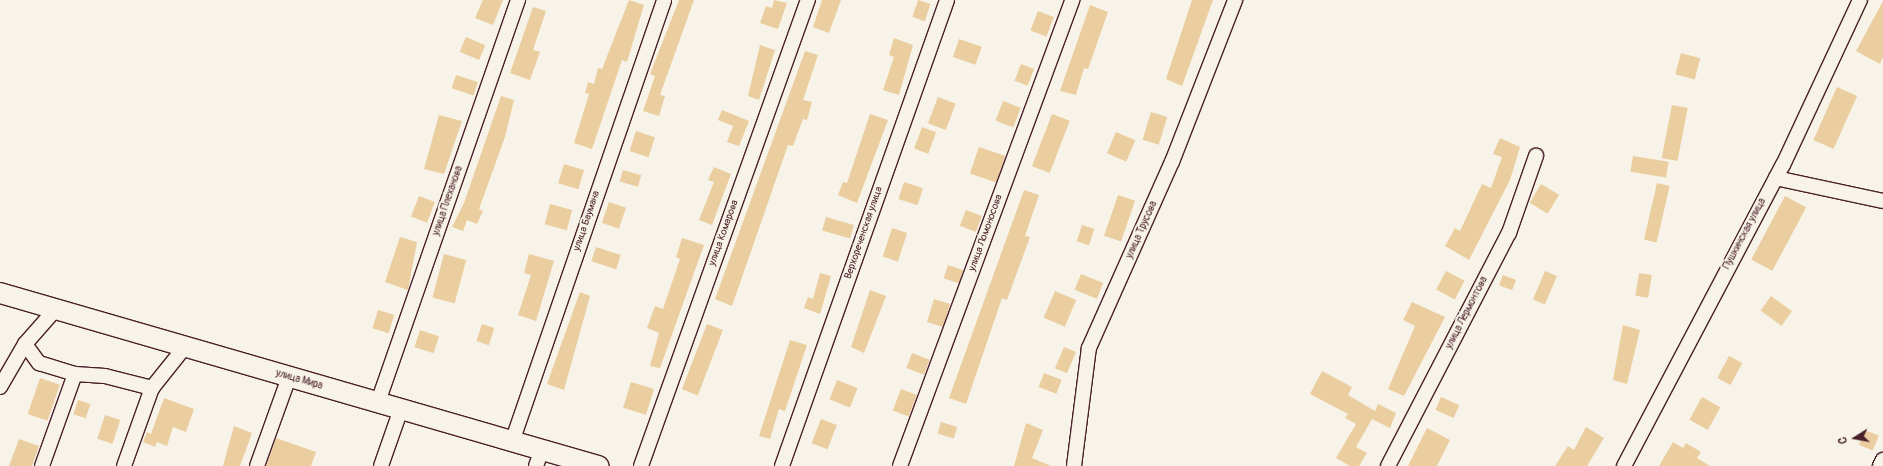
<!DOCTYPE html>
<meta charset="utf-8">
<style>
body{margin:0}
#map{position:relative;width:1883px;height:466px;overflow:hidden;background:#f7f3e8;font-family:Pangolin,sans-serif}
div>[style]{position:absolute}
.building>*{inset:0;background:#ebce9f;transform-origin:0 0}
.roads{filter:drop-shadow(1px 0 #4a1f2b) drop-shadow(-1px 0 #4a1f2b) drop-shadow(0 1px #4a1f2b) drop-shadow(0 -1px #4a1f2b)}
.street>*{height:14px;margin:-7px;padding:0 7px;transform-origin:7px;border-radius:7px;background:#f7f3e8}
.secondary>*{height:20px;margin:-10px;padding:0 10px;transform-origin:10px;border-radius:10px;background:#f7f3e8}
span{translate:-50% -50%;white-space:nowrap;text-align:center;line-height:1.15;-webkit-text-stroke:4px #f7f3e8;paint-order:stroke}
.street-label{font-size:10px;color:#4a1f2b}
.north{position:absolute;left:1835px;top:418px;width:40px;height:40px;-webkit-text-stroke:3px #f7f3e8;paint-order:stroke;rotate:259deg;font-size:11px;font-weight:700;line-height:16px;text-align:center;color:#4a1f2b}
.north::after{content:'';display:block;margin:auto;width:14px;height:18px;background:#4a1f2b;clip-path:polygon(50% 0,100% 100%,50% 72%,0 100%)}
</style>
<div id="map">
<div class="building">
<i style="clip-path:polygon(483px 0,503px 0,493px 25px,475px 18px)"></i>
<i style="clip-path:polygon(629px 0,644px 5px,627px 62px,622px 60px,592px 149px,574px 143px,589px 94px,585px 93px,588px 82px,594px 84px,598px 68px,602px 69px)"></i>
<i style="clip-path:polygon(679px 0,694px 0,660px 95px,665px 96px,659px 116px,643px 111px,655px 76px,650px 74px)"></i>
<i style="clip-path:polygon(774px 0,787px 3px,778px 29px,760px 23px,766px 6px,772px 8px)"></i>
<i style="clip-path:polygon(822px 0,841px 0,829px 33px,813px 27px)"></i>
<i style="left:918px;top:0;width:13px;height:18px;rotate:18deg"></i>
<i style="clip-path:polygon(1192px 0,1213px 0,1182px 86px,1166px 79px)"></i>
<i style="clip-path:polygon(1883px 1px,1883px 57px,1880px 64px,1856px 51px)"></i>
<i style="clip-path:polygon(1090px 5px,1108px 12px,1088px 69px,1084px 68px,1076px 95px,1060px 91px)"></i>
<i style="clip-path:polygon(533px 7px,546px 11px,533px 50px,540px 52px,530px 80px,510px 73px)"></i>
<i style="left:1038px;top:11px;width:17px;height:21px;rotate:21deg"></i>
<i style="left:466px;top:37px;width:21px;height:16px;rotate:23deg"></i>
<i style="clip-path:polygon(894px 38px,913px 45px,899px 95px,883px 90px,894px 57px,889px 55px)"></i>
<i style="left:959px;top:39px;width:24px;height:19px;rotate:19deg"></i>
<i style="clip-path:polygon(760px 45px,775px 50px,759px 100px,748px 96px)"></i>
<i style="clip-path:polygon(805px 51px,818px 55px,803px 100px,812px 102px,807px 120px,803px 119px,793px 146px,788px 145px,732px 306px,715px 299px)"></i>
<i style="left:1681px;top:53px;width:20px;height:22px;rotate:15deg"></i>
<i style="left:1021px;top:64px;width:14px;height:18px;rotate:21deg"></i>
<i style="left:456px;top:75px;width:23px;height:14px;rotate:18deg"></i>
<i style="left:1837px;top:87px;width:22px;height:58px;rotate:24deg"></i>
<i style="clip-path:polygon(501px 96px,514px 100px,505px 137px,479px 209px,483px 211px,477px 224px,467px 220px,463px 231px,452px 227px,464px 203px)"></i>
<i style="left:938px;top:97px;width:19px;height:28px;rotate:21deg"></i>
<i style="left:1003px;top:101px;width:19px;height:21px;rotate:21deg"></i>
<i style="left:1672px;top:105px;width:16px;height:54px;rotate:11deg"></i>
<i style="clip-path:polygon(722px 110px,749px 121px,739px 146px,727px 142px,733px 126px,718px 120px)"></i>
<i style="left:1151px;top:112px;width:17px;height:29px;rotate:17deg"></i>
<i style="clip-path:polygon(870px 114px,888px 120px,857px 203px,838px 195px,843px 182px,847px 183px)"></i>
<i style="left:1052px;top:114px;width:19px;height:56px;rotate:21deg"></i>
<i style="clip-path:polygon(439px 115px,462px 121px,444px 174px,424px 169px)"></i>
<i style="left:922px;top:127px;width:15px;height:23px;rotate:20deg"></i>
<i style="left:636px;top:131px;width:20px;height:21px;rotate:18deg"></i>
<i style="left:1116px;top:132px;width:21px;height:23px;rotate:23deg"></i>
<i style="clip-path:polygon(1500px 138px,1520px 147px,1510px 180px,1469px 260px,1445px 246px,1455px 228px,1460px 231px,1482px 184px,1491px 188px,1502px 157px,1493px 154px)"></i>
<i style="left:979px;top:147px;width:28px;height:28px;rotate:19deg"></i>
<i style="left:1633px;top:156px;width:36px;height:16px;rotate:9deg"></i>
<i style="left:564px;top:164px;width:21px;height:20px;rotate:17deg"></i>
<i style="clip-path:polygon(714px 167px,731px 174px,712px 225px,699px 220px,714px 182px,708px 180px)"></i>
<i style="left:623px;top:170px;width:19px;height:12px;rotate:16deg"></i>
<i style="left:904px;top:182px;width:20px;height:18px;rotate:18deg"></i>
<i style="left:1657px;top:183px;width:13px;height:58px;rotate:13deg"></i>
<i style="left:1541px;top:184px;width:21px;height:22px;rotate:31deg"></i>
<i style="clip-path:polygon(1024px 190px,1039px 195px,1025px 236px,1030px 237px,1007px 300px,1002px 298px,966px 404px,949px 398px)"></i>
<i style="left:1118px;top:195px;width:18px;height:43px;rotate:19deg"></i>
<i style="left:419px;top:196px;width:17px;height:22px;rotate:21deg"></i>
<i style="left:1785px;top:196px;width:24px;height:72px;rotate:28deg"></i>
<i style="left:609px;top:202px;width:18px;height:22px;rotate:19deg"></i>
<i style="left:550px;top:204px;width:23px;height:21px;rotate:15deg"></i>
<i style="left:966px;top:210px;width:17px;height:17px;rotate:21deg"></i>
<i style="left:826px;top:217px;width:29px;height:14px;rotate:16deg"></i>
<i style="left:1082px;top:225px;width:13px;height:17px;rotate:18deg"></i>
<i style="left:892px;top:228px;width:16px;height:30px;rotate:18deg"></i>
<i style="clip-path:polygon(400px 237px,417px 242px,408px 290px,385px 282px)"></i>
<i style="clip-path:polygon(682px 238px,704px 245px,660px 368px,650px 366px,659px 333px,647px 328px,655px 306px,663px 309px,680px 259px,676px 257px)"></i>
<i style="left:596px;top:247px;width:26px;height:15px;rotate:18deg"></i>
<i style="left:444px;top:254px;width:23px;height:45px;rotate:15deg"></i>
<i style="clip-path:polygon(529px 254px,554px 261px,536px 321px,518px 315px,531px 275px,524px 273px)"></i>
<i style="left:948px;top:265px;width:16px;height:14px;rotate:18deg"></i>
<i style="left:1446px;top:271px;width:21px;height:21px;rotate:28deg"></i>
<i style="left:1545px;top:271px;width:13px;height:31px;rotate:23deg"></i>
<i style="clip-path:polygon(820px 273px,831px 276px,820px 314px,804px 308px,808px 297px,813px 299px)"></i>
<i style="left:1639px;top:273px;width:13px;height:23px;rotate:9deg"></i>
<i style="left:1081px;top:274px;width:24px;height:17px;rotate:22deg"></i>
<i style="left:1503px;top:275px;width:14px;height:11px;rotate:21deg"></i>
<i style="clip-path:polygon(870px 290px,886px 296px,864px 353px,851px 347px)"></i>
<i style="left:1055px;top:291px;width:23px;height:29px;rotate:23deg"></i>
<i style="clip-path:polygon(580px 292px,590px 296px,564px 390px,547px 384px)"></i>
<i style="left:1771px;top:296px;width:26px;height:18px;rotate:36deg"></i>
<i style="left:934px;top:299px;width:17px;height:24px;rotate:17deg"></i>
<i style="clip-path:polygon(1412px 302px,1445px 317px,1404px 396px,1388px 389px,1415px 326px,1403px 320px)"></i>
<i style="left:378px;top:310px;width:17px;height:19px;rotate:17deg"></i>
<i style="left:482px;top:324px;width:13px;height:18px;rotate:18deg"></i>
<i style="left:707px;top:324px;width:17px;height:70px;rotate:21deg"></i>
<i style="clip-path:polygon(1623px 325px,1640px 330px,1627px 384px,1613px 380px)"></i>
<i style="left:420px;top:330px;width:20px;height:18px;rotate:18deg"></i>
<i style="clip-path:polygon(790px 340px,807px 345px,785px 411px,779px 409px,770px 439px,759px 436px)"></i>
<i style="left:1064px;top:347px;width:13px;height:23px;rotate:23deg"></i>
<i style="left:912px;top:353px;width:19px;height:16px;rotate:21deg"></i>
<i style="left:1729px;top:356px;width:15px;height:25px;rotate:28deg"></i>
<i style="clip-path:polygon(1322px 371px,1352px 387px,1348px 395px,1375px 411px,1378px 404px,1396px 413px,1390px 428px,1372px 419px,1356px 447px,1367px 453px,1359px 466px,1350px 466px,1336px 458px,1356px 424px,1345px 418px,1348px 414px,1310px 394px)"></i>
<i style="left:1044px;top:373px;width:19px;height:15px;rotate:21deg"></i>
<i style="left:40px;top:378px;width:21px;height:38px;rotate:19deg"></i>
<i style="left:837px;top:380px;width:22px;height:21px;rotate:21deg"></i>
<i style="left:631px;top:382px;width:24px;height:27px;rotate:17deg"></i>
<i style="left:901px;top:389px;width:17px;height:23px;rotate:21deg"></i>
<i style="left:1441px;top:397px;width:20px;height:14px;rotate:24deg"></i>
<i style="left:1702px;top:397px;width:21px;height:26px;rotate:29deg"></i>
<i style="clip-path:polygon(164px 398px,194px 409px,186px 432px,173px 427px,167px 446px,157px 442px,155px 447px,143px 442px,147px 432px,151px 434px)"></i>
<i style="left:78px;top:400px;width:13px;height:15px;rotate:18deg"></i>
<i style="left:105px;top:415px;width:16px;height:25px;rotate:18deg"></i>
<i style="left:821px;top:419px;width:17px;height:26px;rotate:21deg"></i>
<i style="left:941px;top:422px;width:17px;height:12px;rotate:17deg"></i>
<i style="clip-path:polygon(1026px 423px,1043px 430px,1032px 458px,1051px 466px,1014px 466px)"></i>
<i style="clip-path:polygon(234px 426px,252px 433px,240px 466px,223px 466px)"></i>
<i style="clip-path:polygon(1586px 427px,1604px 438px,1587px 466px,1555px 466px,1568px 446px,1574px 450px)"></i>
<i style="clip-path:polygon(1427px 428px,1450px 440px,1437px 466px,1408px 466px)"></i>
<i style="left:1865px;top:430px;width:15px;height:16px;rotate:23deg"></i>
<i style="clip-path:polygon(276px 438px,316px 452px,311px 466px,266px 466px)"></i>
<i style="clip-path:polygon(19px 439px,39px 446px,32px 466px,9px 466px)"></i>
<i style="clip-path:polygon(1673px 442px,1683px 448px,1686px 443px,1701px 452px,1697px 458px,1710px 466px,1659px 466px)"></i>
</div>
<div class="roads">
<div class="street">
<i style="left:1776px;top:178px;width:109px;rotate:12.1deg"></i>
<i style="left:25px;top:344px;width:24px;rotate:54deg"></i>
<i style="left:39px;top:363px;width:38px;rotate:17deg"></i>
<i style="left:75px;top:374px;width:30px;rotate:4deg"></i>
<i style="left:105px;top:376px;width:49px;rotate:14.3deg"></i>
<i style="left:0;top:387px;width:50px;rotate:-59.8deg"></i>
<i style="left:25px;top:344px;width:45px;rotate:-48.6deg"></i>
<i style="left:378px;top:402px;width:426px;rotate:-70.8deg"></i>
<i style="left:512px;top:442px;width:467px;rotate:-71deg"></i>
<i style="left:42px;top:466px;width:98px;rotate:-70.3deg"></i>
<i style="left:124px;top:466px;width:83px;rotate:-70.3deg"></i>
<i style="left:152px;top:388px;width:51px;rotate:-51.3deg"></i>
<i style="left:257px;top:466px;width:95px;rotate:-70.2deg"></i>
<i style="left:381px;top:466px;width:60px;rotate:-70.7deg"></i>
<i style="left:536px;top:466px;width:15px;rotate:-70deg"></i>
<i style="left:641px;top:466px;width:495px;rotate:-70.3deg"></i>
<i style="left:782px;top:466px;width:494px;rotate:-70.5deg"></i>
<i style="left:900px;top:466px;width:497px;rotate:-69.7deg"></i>
<i style="left:1074px;top:466px;width:119px;rotate:-82.8deg"></i>
<i style="left:1089px;top:348px;width:204px;rotate:-66deg"></i>
<i style="left:1172px;top:162px;width:174px;rotate:-68.7deg"></i>
<i style="left:1388px;top:466px;width:263px;rotate:-62.6deg"></i>
<i style="left:1509px;top:233px;width:82px;rotate:-70.7deg"></i>
<i style="left:1624px;top:466px;width:340px;rotate:-62.2deg"></i>
<i style="left:1783px;top:165px;width:182px;rotate:-65deg"></i>
<i style="left:1880px;top:466px;width:7px;rotate:-63deg"></i>
</div>
<div class="secondary">
<i style="left:0;top:293px;width:623px;rotate:16.14deg"></i>
</div>
</div>
<div class="street-label">
<span style="left:448px;top:201px;rotate:-71deg">улица Плеханова</span>
<span style="left:587px;top:221px;rotate:-71deg">улица Баумана</span>
<span style="left:1142px;top:230px;rotate:-66deg">улица Трусова</span>
<span style="left:724px;top:233px;rotate:-70deg">улица Комарова</span>
<span style="left:864px;top:233px;rotate:-71deg">Верхореченская улица</span>
<span style="left:986px;top:233px;rotate:-70deg">улица Ломоносова</span>
<span style="left:1745px;top:234px;rotate:-62deg">Пушкинская улица</span>
<span style="left:1467px;top:313px;rotate:-63deg">улица Лермонтова</span>
<span style="left:299px;top:380px;rotate:16deg">улица Мира</span>
</div>
<div class="north">С</div>
</div>
